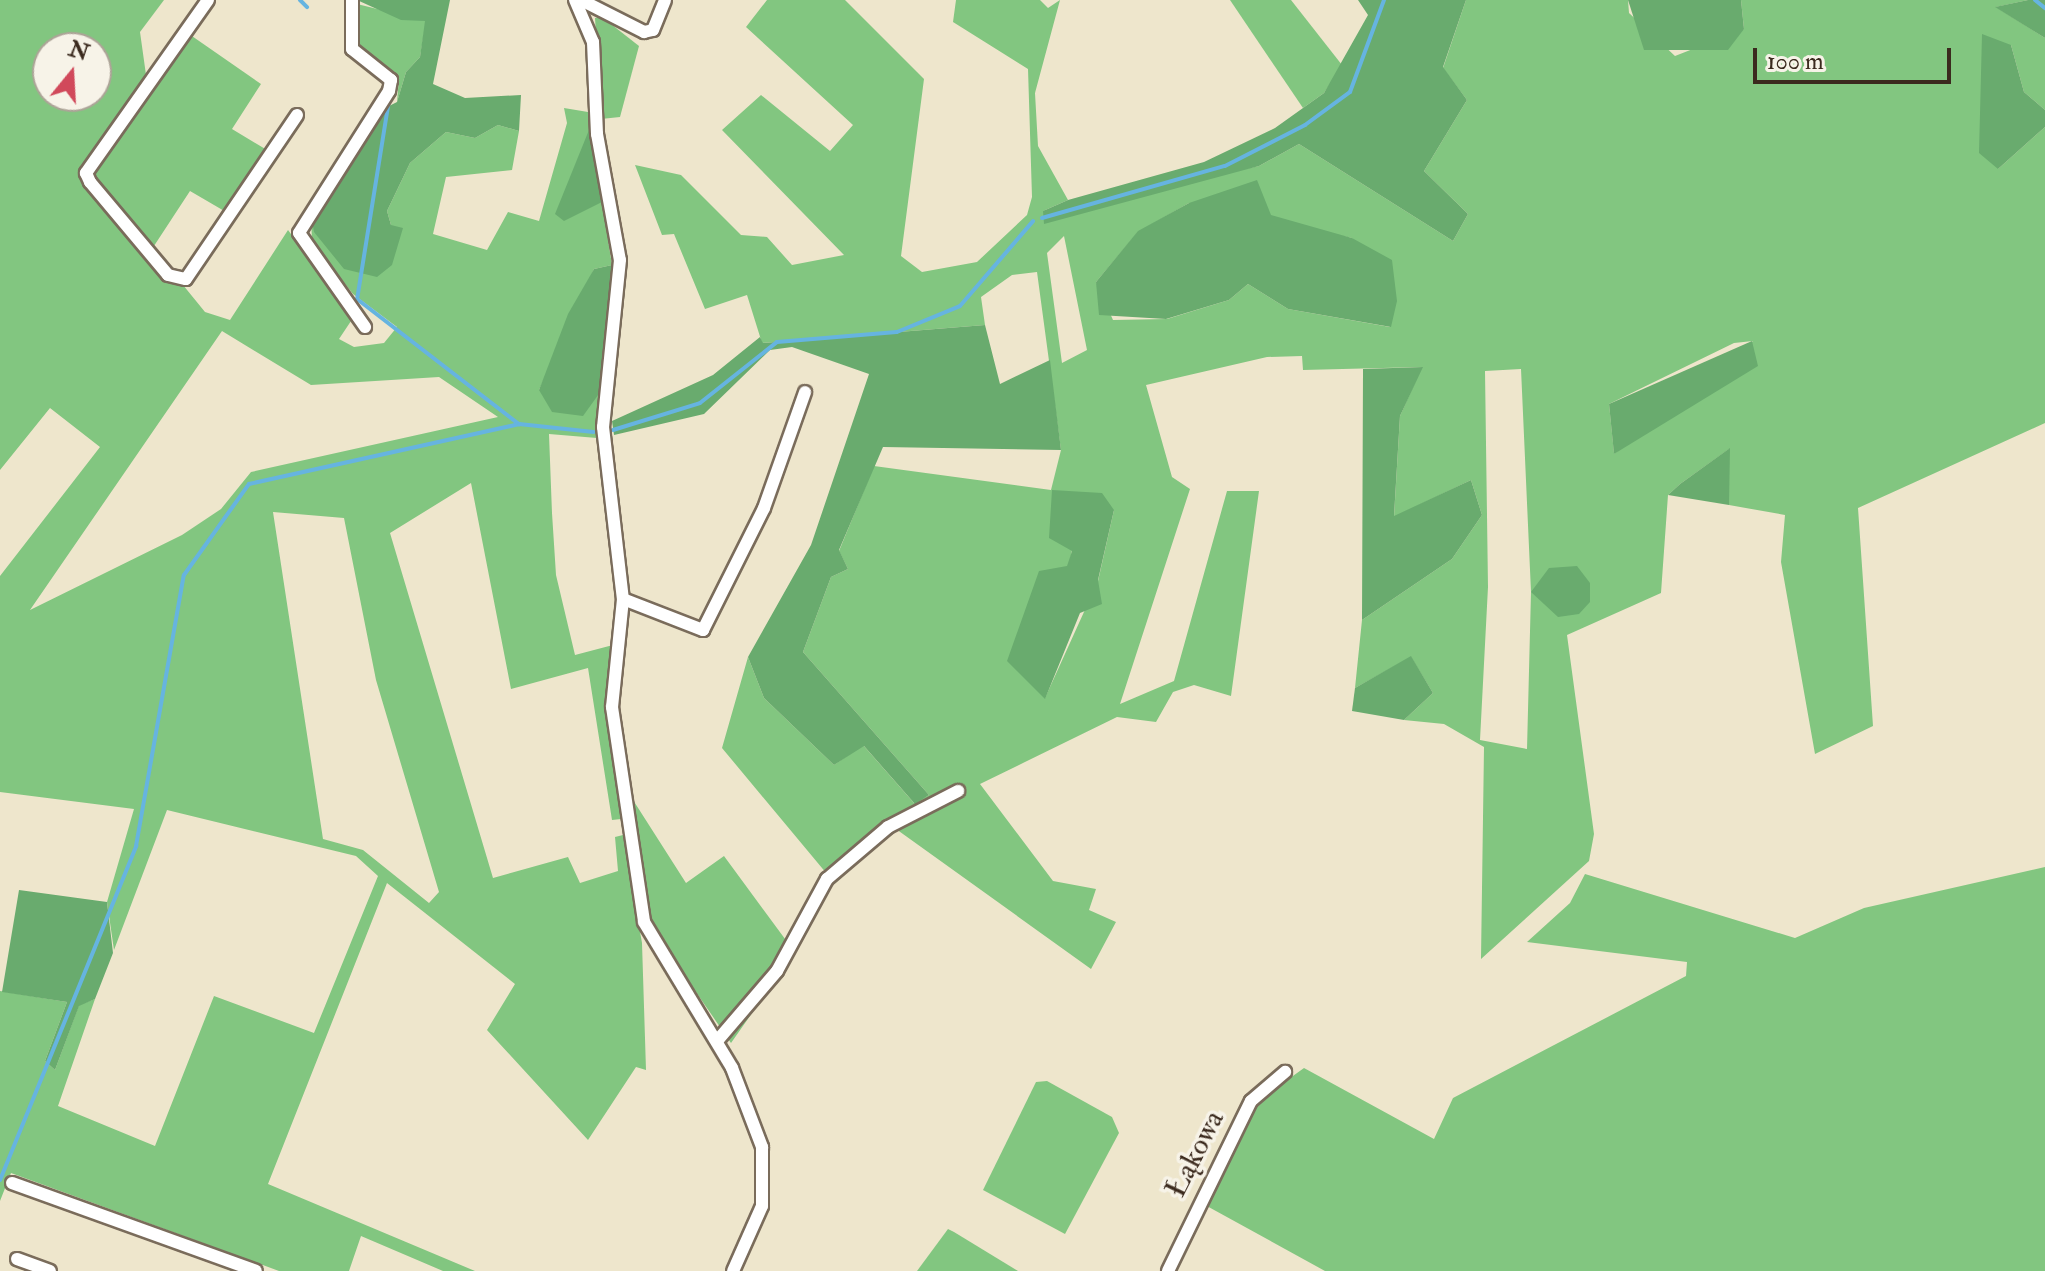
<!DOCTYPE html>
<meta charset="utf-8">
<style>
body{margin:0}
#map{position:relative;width:2045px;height:1271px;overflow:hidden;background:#eee6cc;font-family:"IM FELL Double Pica",serif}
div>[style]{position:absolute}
.green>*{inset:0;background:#82c680}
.forest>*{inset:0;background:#69ab6e}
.stream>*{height:4px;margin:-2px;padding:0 2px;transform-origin:2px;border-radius:2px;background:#66b4e0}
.roads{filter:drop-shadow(2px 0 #7a6c5b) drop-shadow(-2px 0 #7a6c5b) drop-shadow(0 2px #7a6c5b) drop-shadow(0 -2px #7a6c5b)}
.street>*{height:12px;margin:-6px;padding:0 6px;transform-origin:6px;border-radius:6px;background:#fff}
span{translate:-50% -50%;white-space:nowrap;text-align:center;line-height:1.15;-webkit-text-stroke:7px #f7f3e8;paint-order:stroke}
.street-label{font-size:30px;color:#3b2a1e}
.north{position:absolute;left:32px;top:32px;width:80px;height:80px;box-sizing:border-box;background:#f7f3e8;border:2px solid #aca397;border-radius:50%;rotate:18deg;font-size:22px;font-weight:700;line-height:32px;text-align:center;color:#3b2a1e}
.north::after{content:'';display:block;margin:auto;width:28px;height:36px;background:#d1495b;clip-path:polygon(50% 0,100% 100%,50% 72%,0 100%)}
.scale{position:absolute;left:1753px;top:48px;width:198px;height:36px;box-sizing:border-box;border:4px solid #3b2a1e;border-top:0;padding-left:10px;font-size:24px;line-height:28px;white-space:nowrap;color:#3b2a1e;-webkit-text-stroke:6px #f7f3e8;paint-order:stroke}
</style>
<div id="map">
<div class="green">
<i style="clip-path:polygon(evenodd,0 0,164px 0,140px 32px,147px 82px,84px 170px,86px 189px,153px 268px,183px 285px,205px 312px,230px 320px,288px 230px,353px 318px,339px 339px,354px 347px,384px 343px,397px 327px,353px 294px,312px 242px,311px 215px,391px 225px,387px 211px,410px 163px,446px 132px,475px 138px,498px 125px,519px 131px,512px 170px,446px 177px,433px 234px,487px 250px,508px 212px,539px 221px,567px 123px,564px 108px,588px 112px,612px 265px,594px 269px,539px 390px,601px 391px,597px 438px,549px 434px,552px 513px,556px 575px,575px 655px,613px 645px,605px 707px,621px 819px,612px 820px,588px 668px,511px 689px,471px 483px,390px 533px,493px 878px,568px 857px,580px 883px,618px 871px,615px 837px,623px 835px,642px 943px,646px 1070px,636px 1067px,588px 1140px,487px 1030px,515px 984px,387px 883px,268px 1184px,475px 1271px,443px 1271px,361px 1236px,349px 1271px,279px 1271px,11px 1173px,0 1201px,0 991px,67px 1002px,45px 1061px,55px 1070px,79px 1005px,95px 999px,58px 1106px,155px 1146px,214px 996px,314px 1033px,378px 876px,356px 856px,167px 810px,114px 950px,107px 902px,134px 809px,0 792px,0 576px,100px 447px,50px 408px,0 470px,0 0,48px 48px,96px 48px,96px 96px,48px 96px,48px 48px,0 0,222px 331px,311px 385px,439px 377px,498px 417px,251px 472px,221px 509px,182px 535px,30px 610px,222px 331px,0 0,273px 512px,344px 518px,376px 680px,439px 892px,429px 903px,363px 850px,323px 839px,273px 512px)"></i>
<i style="clip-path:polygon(evenodd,767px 0,845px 0,924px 79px,901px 256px,922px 272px,977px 262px,1027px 215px,1032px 197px,1028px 69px,953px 22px,956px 0,1040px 0,1048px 8px,1060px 0,1035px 93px,1038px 146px,1068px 200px,1043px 211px,1259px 166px,1299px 144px,1453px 241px,1468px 214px,1424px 171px,1467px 100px,1443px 68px,1466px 0,1628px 0,1629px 13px,1675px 56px,1744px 29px,1741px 0,2028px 0,1996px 7px,2045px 38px,2045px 110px,2024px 92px,2011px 45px,1998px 169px,2045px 127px,2045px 423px,1858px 508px,1873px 726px,1815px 754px,1781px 562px,1785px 515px,1729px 505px,1729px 449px,1680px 484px,1668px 495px,1661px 593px,1567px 635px,1594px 834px,1589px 861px,1481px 959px,1484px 747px,1444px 724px,1404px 720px,1433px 693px,1411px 657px,1355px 688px,1362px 620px,1452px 559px,1482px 515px,1471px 480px,1394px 517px,1400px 416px,1422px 367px,1303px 370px,1302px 356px,1267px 357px,1146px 385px,1172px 477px,1190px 489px,1120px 704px,1174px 681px,1227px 491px,1259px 491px,1231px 696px,1194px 685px,1173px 692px,1156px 722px,1117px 717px,980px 784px,1053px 881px,1096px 889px,1089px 910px,1116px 922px,1091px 969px,896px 829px,823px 894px,790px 959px,731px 1043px,652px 928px,633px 800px,686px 883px,724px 856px,788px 943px,827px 874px,722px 748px,748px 657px,764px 698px,834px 765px,863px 745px,914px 803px,929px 795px,803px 652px,831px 577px,848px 569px,839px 551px,874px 466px,1051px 490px,1061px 450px,1037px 272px,1012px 275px,981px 297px,985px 325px,762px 343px,747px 295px,705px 309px,674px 234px,662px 235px,635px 165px,681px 175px,741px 235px,767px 237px,792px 265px,844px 255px,722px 130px,761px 95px,830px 151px,853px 125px,746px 27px,767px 0,1189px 203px,1352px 238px,1390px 327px,1288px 309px,1248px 284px,1229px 300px,1167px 319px,1113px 320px,1096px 282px,1138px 232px,1189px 203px,767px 0,1064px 236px,1087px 350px,1062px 363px,1047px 253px,1064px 236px,767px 0,1753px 341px,1614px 454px,1614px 453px,1609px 404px,1734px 343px,1753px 341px,767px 0,1521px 369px,1531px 592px,1527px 749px,1480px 740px,1488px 587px,1485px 371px,1521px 369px,767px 0,1114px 510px,1098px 581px,1045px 698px,1072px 550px,1114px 510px)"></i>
<i style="clip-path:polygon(1230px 0,1291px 0,1342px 65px,1324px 93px,1303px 108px)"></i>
<i style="clip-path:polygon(357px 4px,426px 21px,420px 57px,406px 72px,397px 102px,399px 78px,356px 42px)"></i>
<i style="clip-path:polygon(602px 17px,639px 46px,620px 117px,601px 119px,595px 18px)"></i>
<i style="clip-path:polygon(189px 34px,261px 84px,232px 129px,267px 150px,226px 212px,190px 191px,152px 249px,93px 177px)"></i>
<i style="clip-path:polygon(2045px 867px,2045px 1271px,1325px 1271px,1205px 1205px,1258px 1101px,1304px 1068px,1434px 1139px,1453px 1098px,1686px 976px,1687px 962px,1527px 942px,1570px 903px,1585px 874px,1795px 938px,1864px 908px)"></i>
<i style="clip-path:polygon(1047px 1081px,1112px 1117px,1119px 1133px,1065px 1234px,983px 1190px,1036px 1082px)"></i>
<i style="clip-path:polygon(948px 1229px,954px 1232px,1018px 1271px,917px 1271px)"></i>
</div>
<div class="forest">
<i style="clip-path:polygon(357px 0,450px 0,433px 84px,465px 98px,521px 95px,519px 131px,498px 125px,475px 138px,446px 132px,410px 163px,387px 211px,391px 225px,403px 228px,392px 265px,377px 277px,344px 269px,314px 232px,311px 215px,383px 109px,397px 102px,406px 72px,420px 57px,425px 21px,401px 20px)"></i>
<i style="clip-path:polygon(1358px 0,1466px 0,1443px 67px,1467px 100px,1424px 171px,1468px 214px,1453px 241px,1299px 144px,1259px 166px,1044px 224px,1043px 211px,1068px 200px,1204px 162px,1275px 128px,1324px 93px,1368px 15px)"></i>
<i style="clip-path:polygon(1628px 0,1741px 0,1744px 29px,1728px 50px,1644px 50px)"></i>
<i style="clip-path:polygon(2045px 0,2045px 38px,1995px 7px,2028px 0)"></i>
<i style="clip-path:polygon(1982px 34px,2011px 45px,2024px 92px,2045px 110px,2045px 127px,1998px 169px,1979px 153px)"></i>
<i style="clip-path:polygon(591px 125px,606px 200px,564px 221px,555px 214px)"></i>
<i style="clip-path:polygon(1257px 180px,1271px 215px,1352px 238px,1392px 260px,1397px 301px,1391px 327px,1288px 309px,1248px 284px,1229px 300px,1166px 319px,1099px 315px,1096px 282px,1138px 231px,1189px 203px)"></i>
<i style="clip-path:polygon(612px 265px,601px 391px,583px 416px,552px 412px,539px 390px,568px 314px,594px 269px)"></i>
<i style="clip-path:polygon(985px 325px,1000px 384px,1050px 360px,1061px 450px,883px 447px,839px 550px,848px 569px,831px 577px,803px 652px,929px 795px,915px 804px,864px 746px,834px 765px,764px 698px,748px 657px,811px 545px,869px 374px,792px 347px,770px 350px,704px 414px,614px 435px,612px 421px,713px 375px,760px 337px,763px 343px)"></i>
<i style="clip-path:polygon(1752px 341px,1758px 366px,1614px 454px,1609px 404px)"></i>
<i style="clip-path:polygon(1423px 367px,1400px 416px,1394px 516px,1471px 480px,1482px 515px,1452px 559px,1362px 620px,1363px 369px)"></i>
<i style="clip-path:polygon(1730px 448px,1729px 505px,1668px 495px,1680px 484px)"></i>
<i style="clip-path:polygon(1052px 490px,1102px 493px,1114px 510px,1098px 580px,1102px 604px,1080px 613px,1045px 699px,1007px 661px,1039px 571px,1067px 566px,1072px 551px,1049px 538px)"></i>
<i style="clip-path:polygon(1577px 566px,1590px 583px,1590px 602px,1579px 614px,1558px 617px,1531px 592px,1549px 568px)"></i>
<i style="clip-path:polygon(1411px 656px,1433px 693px,1404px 720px,1352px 711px,1355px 688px)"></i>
<i style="clip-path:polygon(19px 890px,107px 902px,113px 953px,95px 999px,79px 1006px,55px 1070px,45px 1061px,67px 1002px,2px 992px)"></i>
</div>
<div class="stream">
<i style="left:300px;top:0;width:10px;rotate:45deg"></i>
<i style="left:2035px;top:0;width:13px;rotate:39deg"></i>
<i style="left:389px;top:100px;width:202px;rotate:99.1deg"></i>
<i style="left:357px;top:299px;width:205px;rotate:37.7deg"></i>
<i style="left:1042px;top:218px;width:190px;rotate:-15.9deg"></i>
<i style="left:1225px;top:166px;width:90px;rotate:-27.1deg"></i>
<i style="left:1305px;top:125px;width:56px;rotate:-36.3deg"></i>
<i style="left:1350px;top:92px;width:98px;rotate:-69.7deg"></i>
<i style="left:613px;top:430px;width:91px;rotate:-17.2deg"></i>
<i style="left:700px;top:403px;width:98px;rotate:-38.4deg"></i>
<i style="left:777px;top:342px;width:120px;rotate:-4.8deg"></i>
<i style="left:897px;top:332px;width:68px;rotate:-22.4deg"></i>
<i style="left:960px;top:306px;width:112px;rotate:-49.3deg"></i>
<i style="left:0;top:1180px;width:361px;rotate:-67.8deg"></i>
<i style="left:136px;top:846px;width:275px;rotate:-80deg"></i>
<i style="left:184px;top:575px;width:112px;rotate:-54.5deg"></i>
<i style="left:249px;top:484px;width:277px;rotate:-12.5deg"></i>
<i style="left:519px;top:424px;width:75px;rotate:6.1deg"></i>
</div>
<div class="roads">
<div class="street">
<i style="left:208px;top:0;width:212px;rotate:125.2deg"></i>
<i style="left:86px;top:173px;width:10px;rotate:66deg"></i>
<i style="left:90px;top:182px;width:121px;rotate:50deg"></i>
<i style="left:168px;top:275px;width:18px;rotate:13deg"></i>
<i style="left:186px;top:279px;width:198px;rotate:-55.9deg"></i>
<i style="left:352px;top:0;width:49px;rotate:90deg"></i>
<i style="left:352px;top:49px;width:50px;rotate:38.5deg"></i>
<i style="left:391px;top:80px;width:11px;rotate:100deg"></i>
<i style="left:389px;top:91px;width:168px;rotate:122.4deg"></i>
<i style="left:299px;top:233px;width:115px;rotate:54.9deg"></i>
<i style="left:575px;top:0;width:46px;rotate:66.8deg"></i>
<i style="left:593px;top:42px;width:92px;rotate:87.5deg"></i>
<i style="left:597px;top:134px;width:128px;rotate:79.7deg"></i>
<i style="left:620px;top:260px;width:168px;rotate:95.8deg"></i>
<i style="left:603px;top:427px;width:173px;rotate:83.4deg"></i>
<i style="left:623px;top:599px;width:109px;rotate:95.8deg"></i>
<i style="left:612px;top:707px;width:217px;rotate:81.5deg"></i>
<i style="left:644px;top:922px;width:170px;rotate:58.9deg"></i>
<i style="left:732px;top:1068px;width:85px;rotate:69.2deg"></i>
<i style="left:762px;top:1147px;width:59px;rotate:90deg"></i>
<i style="left:762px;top:1206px;width:71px;rotate:114deg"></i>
<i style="left:581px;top:0;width:71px;rotate:26.9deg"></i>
<i style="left:644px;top:32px;width:9px;rotate:-13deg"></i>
<i style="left:653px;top:30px;width:32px;rotate:-68deg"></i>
<i style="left:623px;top:599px;width:86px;rotate:21.2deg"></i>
<i style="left:703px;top:630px;width:136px;rotate:-63.4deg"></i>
<i style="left:764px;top:508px;width:123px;rotate:-70.5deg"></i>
<i style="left:717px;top:1041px;width:92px;rotate:-49.4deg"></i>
<i style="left:777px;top:971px;width:105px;rotate:-61.5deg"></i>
<i style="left:827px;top:879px;width:80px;rotate:-40.4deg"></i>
<i style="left:888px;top:827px;width:79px;rotate:-27.2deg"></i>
<i style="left:12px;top:1183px;width:259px;rotate:19.8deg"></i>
<i style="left:17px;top:1259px;width:35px;rotate:20deg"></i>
<i style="left:1168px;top:1271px;width:189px;rotate:-64deg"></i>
<i style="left:1251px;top:1101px;width:45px;rotate:-40.5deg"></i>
</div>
</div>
<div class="street-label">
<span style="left:1195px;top:1154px;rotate:-63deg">Łąkowa</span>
</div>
<div class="north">N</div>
<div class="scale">100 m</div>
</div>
